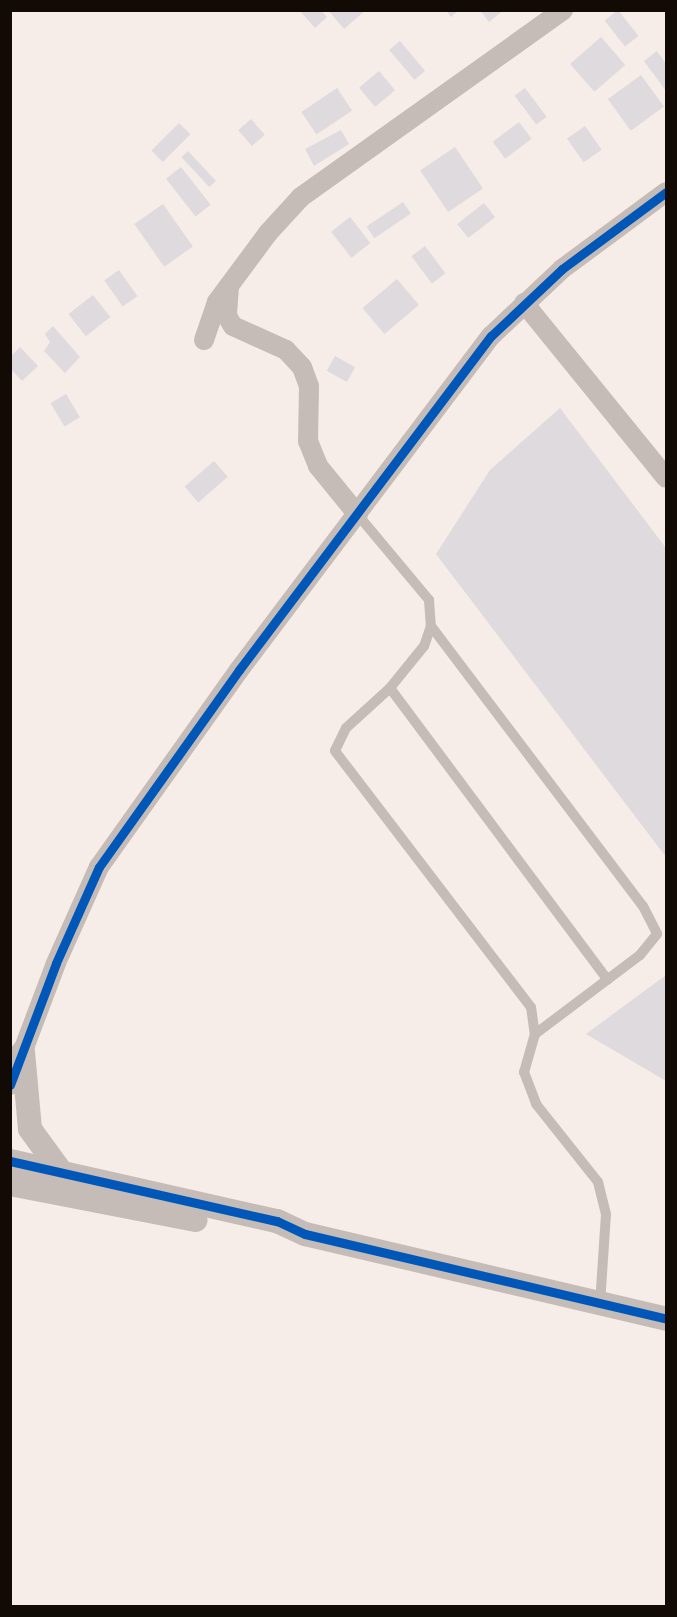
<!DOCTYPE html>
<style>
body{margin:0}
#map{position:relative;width:677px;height:1617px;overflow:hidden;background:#f6ede8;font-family:"Noto Serif",serif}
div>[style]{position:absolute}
.building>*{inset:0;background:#dfdadd;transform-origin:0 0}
.service>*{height:10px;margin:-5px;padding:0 5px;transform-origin:5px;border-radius:5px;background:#c5bcb8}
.minor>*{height:20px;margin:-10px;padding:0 10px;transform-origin:10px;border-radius:10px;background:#c5bcb8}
.tertiary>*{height:24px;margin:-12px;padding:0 12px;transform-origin:12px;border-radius:12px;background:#c5bcb8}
.cycleway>*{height:9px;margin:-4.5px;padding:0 4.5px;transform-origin:4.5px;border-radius:4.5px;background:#0057b8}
span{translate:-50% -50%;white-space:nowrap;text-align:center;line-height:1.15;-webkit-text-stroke:4.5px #fcfcfc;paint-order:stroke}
.frame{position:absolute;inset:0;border:12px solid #120a05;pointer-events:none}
</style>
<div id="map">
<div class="building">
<i style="clip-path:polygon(299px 10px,321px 10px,327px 17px,315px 28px)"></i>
<i style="clip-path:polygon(328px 10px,366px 10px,344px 29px)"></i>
<i style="clip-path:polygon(446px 10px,459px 10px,451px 17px)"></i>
<i style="clip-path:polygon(480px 10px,504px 10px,489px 22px)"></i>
<i style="left:618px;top:10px;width:33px;height:17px;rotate:52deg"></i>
<i style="left:601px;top:37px;width:37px;height:41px;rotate:49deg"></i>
<i style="left:400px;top:41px;width:39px;height:14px;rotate:50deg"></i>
<i style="clip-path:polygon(657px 51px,666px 64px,666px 91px,644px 61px)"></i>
<i style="left:379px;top:71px;width:25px;height:26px;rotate:50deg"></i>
<i style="left:641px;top:75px;width:39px;height:41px;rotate:54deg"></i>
<i style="left:337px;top:88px;width:27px;height:43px;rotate:56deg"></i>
<i style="left:525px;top:88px;width:36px;height:13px;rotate:53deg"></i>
<i style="left:251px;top:119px;width:21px;height:17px;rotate:49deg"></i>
<i style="left:519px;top:122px;width:21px;height:33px;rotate:53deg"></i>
<i style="left:179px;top:123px;width:16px;height:39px;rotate:45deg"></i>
<i style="left:585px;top:126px;width:29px;height:22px;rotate:55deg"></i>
<i style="clip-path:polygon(341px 130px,349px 144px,314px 166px,305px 149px)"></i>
<i style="left:455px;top:147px;width:50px;height:42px;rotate:56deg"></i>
<i style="left:188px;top:151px;width:41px;height:9px;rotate:47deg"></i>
<i style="left:181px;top:167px;width:48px;height:19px;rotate:52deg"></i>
<i style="left:403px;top:202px;width:14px;height:44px;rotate:56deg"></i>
<i style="left:484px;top:203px;width:18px;height:34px;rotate:52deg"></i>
<i style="left:163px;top:204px;width:52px;height:35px;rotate:55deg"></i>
<i style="left:350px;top:217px;width:33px;height:24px;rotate:52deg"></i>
<i style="left:425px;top:246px;width:34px;height:17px;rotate:53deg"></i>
<i style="left:119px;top:270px;width:32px;height:18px;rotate:55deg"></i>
<i style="left:397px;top:279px;width:34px;height:45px;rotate:50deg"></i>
<i style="left:93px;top:295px;width:28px;height:31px;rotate:52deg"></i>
<i style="clip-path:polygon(53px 326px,80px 357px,65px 373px,44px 351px,50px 342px,45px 334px)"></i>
<i style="clip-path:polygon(20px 347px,38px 366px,22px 381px,10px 368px,10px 357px)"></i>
<i style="left:335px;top:356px;width:23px;height:17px;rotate:29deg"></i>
<i style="left:66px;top:394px;width:27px;height:18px;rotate:59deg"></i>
<i style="clip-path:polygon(560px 408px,666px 548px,666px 857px,436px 554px,490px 470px)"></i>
<i style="left:214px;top:461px;width:21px;height:39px;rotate:49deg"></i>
<i style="clip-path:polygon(666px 975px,666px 1081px,586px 1034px)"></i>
</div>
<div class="service">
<i style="left:358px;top:515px;width:111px;rotate:50.1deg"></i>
<i style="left:429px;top:600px;width:26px;rotate:86deg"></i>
<i style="left:431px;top:626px;width:21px;rotate:109deg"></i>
<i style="left:424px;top:646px;width:54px;rotate:129deg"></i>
<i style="left:390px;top:688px;width:59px;rotate:137.7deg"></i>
<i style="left:346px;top:728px;width:25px;rotate:116deg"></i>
<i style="left:335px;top:751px;width:322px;rotate:52.6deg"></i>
<i style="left:531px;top:1007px;width:27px;rotate:82deg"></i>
<i style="left:535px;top:1034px;width:40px;rotate:106deg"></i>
<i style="left:524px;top:1072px;width:34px;rotate:69deg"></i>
<i style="left:536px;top:1104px;width:100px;rotate:51.5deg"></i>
<i style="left:598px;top:1182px;width:33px;rotate:76deg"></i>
<i style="left:606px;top:1214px;width:91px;rotate:93.8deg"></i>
<i style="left:431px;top:626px;width:351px;rotate:52.9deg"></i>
<i style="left:643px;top:906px;width:31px;rotate:63deg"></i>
<i style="left:657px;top:934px;width:27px;rotate:129deg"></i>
<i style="left:640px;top:955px;width:131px;rotate:143deg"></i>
<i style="left:390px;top:688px;width:364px;rotate:53.3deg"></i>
</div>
<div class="minor">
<i style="left:229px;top:286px;width:30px;rotate:94deg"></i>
<i style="left:227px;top:316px;width:12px;rotate:59deg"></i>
<i style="left:233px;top:326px;width:58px;rotate:24.4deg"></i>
<i style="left:286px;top:350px;width:23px;rotate:47deg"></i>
<i style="left:302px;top:367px;width:20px;rotate:70deg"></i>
<i style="left:309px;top:386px;width:55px;rotate:91deg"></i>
<i style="left:308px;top:441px;width:27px;rotate:68deg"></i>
<i style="left:318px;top:466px;width:63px;rotate:50.8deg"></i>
<i style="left:524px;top:303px;width:225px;rotate:50.9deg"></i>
<i style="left:204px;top:340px;width:40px;rotate:-71.1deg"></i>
<i style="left:217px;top:302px;width:86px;rotate:-53.5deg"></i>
<i style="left:268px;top:233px;width:49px;rotate:-47.5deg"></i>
<i style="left:301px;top:197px;width:322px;rotate:-35.5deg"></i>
<i style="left:10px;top:1085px;width:130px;rotate:-69.3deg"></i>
<i style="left:56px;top:963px;width:105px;rotate:-65.9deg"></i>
<i style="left:99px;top:867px;width:242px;rotate:-54.6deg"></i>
<i style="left:239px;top:670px;width:418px;rotate:-53deg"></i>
<i style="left:491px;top:336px;width:98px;rotate:-43.3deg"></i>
<i style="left:562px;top:269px;width:129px;rotate:-36.5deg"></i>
</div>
<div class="tertiary">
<i style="left:23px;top:1052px;width:77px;rotate:84.8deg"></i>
<i style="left:30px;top:1129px;width:54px;rotate:54deg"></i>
<i style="left:10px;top:1161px;width:274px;rotate:12.7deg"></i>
<i style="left:277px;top:1221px;width:31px;rotate:25deg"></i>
<i style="left:305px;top:1234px;width:371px;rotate:13.2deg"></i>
<i style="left:10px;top:1184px;width:189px;rotate:11deg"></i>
</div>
<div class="cycleway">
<i style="left:10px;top:1085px;width:130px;rotate:-69.3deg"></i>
<i style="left:56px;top:963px;width:105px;rotate:-65.9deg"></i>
<i style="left:99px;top:867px;width:242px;rotate:-54.6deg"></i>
<i style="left:239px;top:670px;width:418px;rotate:-53deg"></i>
<i style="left:491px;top:336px;width:98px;rotate:-43.3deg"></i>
<i style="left:562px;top:269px;width:129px;rotate:-36.5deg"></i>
<i style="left:10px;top:1161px;width:274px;rotate:12.7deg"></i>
<i style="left:277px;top:1221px;width:31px;rotate:25deg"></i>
<i style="left:305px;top:1234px;width:371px;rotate:13.2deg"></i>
</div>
<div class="frame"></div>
</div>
